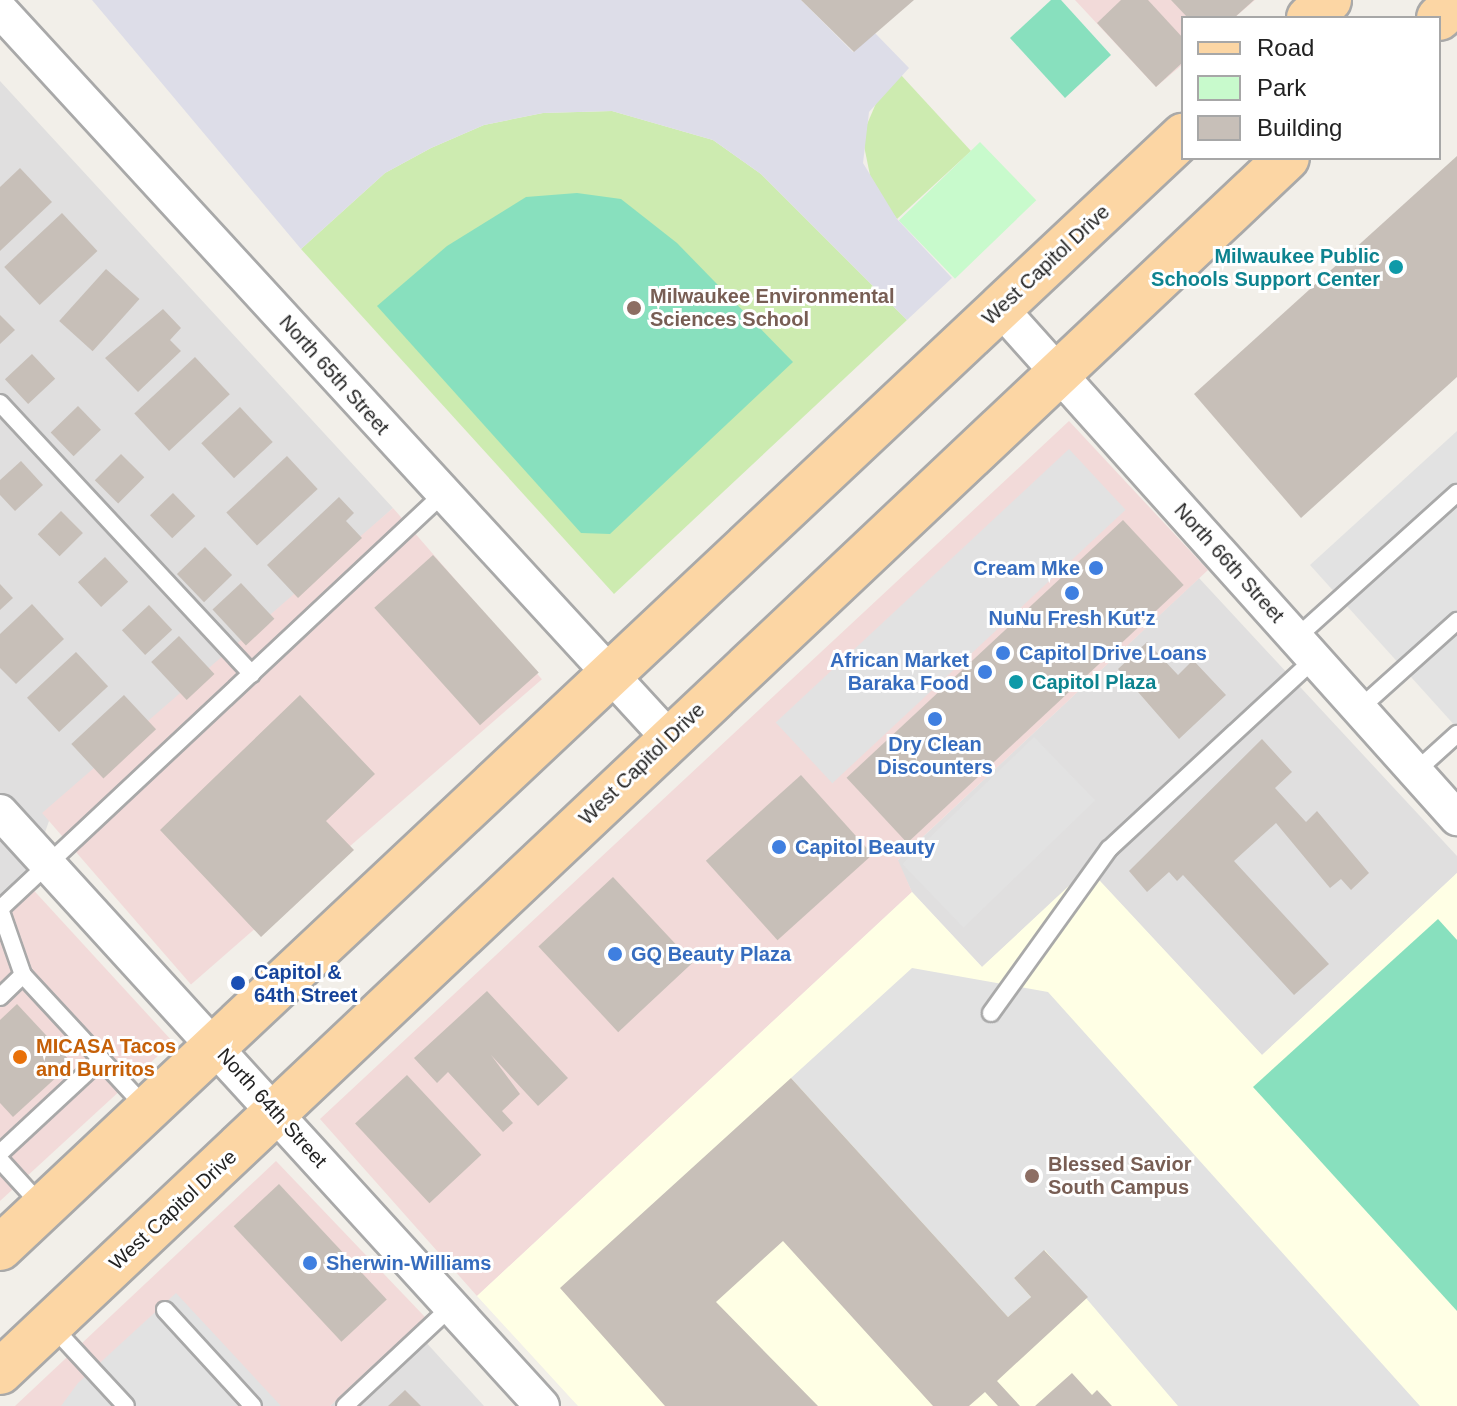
<!DOCTYPE html>
<style>
body{margin:0}
#map{position:relative;width:1457px;height:1406px;overflow:hidden;background:#f2efe9;font-family:Helvetica,sans-serif}
div>[style]{position:absolute}
.residential>*{inset:0;background:#e0dfdf}
.commercial>*{inset:0;background:#f2dad9;transform-origin:0 0}
.education>*{inset:0;background:#ffffe5}
.grass>*{inset:0;background:#cdebb0}
.park>*{inset:0;background:#c8facc;transform-origin:0 0}
.pitch>*{inset:0;background:#88e0be}
.parking>*{inset:0;background:#e2e2e2;transform-origin:0 0}
.plaza>*{inset:0;background:#dddde8}
.building>*{inset:0;background:#c7bfb8;transform-origin:0 0}
.roads{filter:drop-shadow(2px 0 #a9a9a9) drop-shadow(-2px 0 #a9a9a9) drop-shadow(0 2px #a9a9a9) drop-shadow(0 -2px #a9a9a9)}
.lane>*{height:16px;margin:-8px;padding:0 8px;transform-origin:8px;border-radius:8px;background:#fff}
.street>*{height:34px;margin:-17px;padding:0 17px;transform-origin:17px;border-radius:17px;background:#fff}
.primary>*{height:44px;margin:-22px;padding:0 22px;transform-origin:22px;border-radius:22px;background:#fcd6a4}
.dots>*{width:22px;height:22px;translate:-50% -50%;box-sizing:border-box;border:4px solid #fff;border-radius:50%}
span{translate:-50% -50%;white-space:nowrap;text-align:center;line-height:1.15;-webkit-text-stroke:6px #fff;paint-order:stroke}
.culture-label{font-size:20px;color:#0d838f;font-weight:700}
.right{translate:-100% -50%;text-align:right}
.left{translate:0 -50%;text-align:left}
.street-label{font-size:20px;color:#222}
.education-label{font-size:20px;color:#785e54;font-weight:700}
.shop-label{font-size:20px;color:#366cbe;font-weight:700}
.transit-label{font-size:20px;color:#164399;font-weight:700}
.food-label{font-size:20px;color:#c56008;font-weight:700}
.legend{position:absolute;left:1181px;top:16px;width:260px;height:144px;box-sizing:border-box;background:#fff;border:2px solid #a7a7a7;margin:0;padding:10px 14px;list-style:none;font-size:24px;color:#222}
.legend li{display:flex;align-items:center;gap:16px;height:40px}
.legend b{width:40px;border:2px solid #a7a7a7}
</style>
<div id="map">
<div class="residential">
<i style="clip-path:polygon(0 81px,393px 508px,49px 821px,27px 883px,0 908px)"></i>
<i style="clip-path:polygon(1199px 578px,1457px 856px,1457px 873px,1262px 1055px,1088px 869px,982px 967px,912px 892px,897px 861px)"></i>
<i style="clip-path:polygon(413px 1328px,484px 1406px,330px 1406px)"></i>
</div>
<div class="commercial">
<i style="clip-path:polygon(1075px 0,1255px 0,1234px 18px,1183px 18px,1183px 64px,1156px 87px)"></i>
<i style="clip-path:polygon(1069px 421px,1208px 570px,898px 860px,912px 892px,477px 1296px,320px 1119px)"></i>
<i style="left:393px;top:508px;width:227px;height:465px;rotate:49deg"></i>
<i style="clip-path:polygon(27px 883px,173px 1042px,0 1201px,0 908px)"></i>
<i style="clip-path:polygon(276px 1161px,425px 1317px,330px 1406px,15px 1406px)"></i>
</div>
<div class="education">
<i style="clip-path:polygon(1088px 868px,1262px 1055px,1457px 873px,1457px 1406px,578px 1406px,477px 1296px,912px 892px,982px 967px)"></i>
</div>
<div class="grass">
<i style="clip-path:polygon(901px 75px,971px 151px,897px 219px,872px 185px,862px 136px,880px 94px)"></i>
<i style="clip-path:polygon(612px 111px,713px 140px,761px 174px,907px 320px,614px 594px,301px 249px,385px 173px,431px 148px,484px 125px,543px 113px)"></i>
</div>
<div class="park">
<i style="left:980px;top:142px;width:81px;height:113px;rotate:46deg"></i>
</div>
<div class="pitch">
<i style="clip-path:polygon(1051px 0,1061px 0,1111px 55px,1065px 98px,1010px 38px)"></i>
<i style="clip-path:polygon(577px 193px,621px 199px,677px 243px,793px 362px,610px 534px,581px 533px,377px 306px,447px 246px,526px 197px)"></i>
<i style="clip-path:polygon(1438px 919px,1457px 940px,1457px 1311px,1253px 1087px)"></i>
</div>
<div class="parking">
<i style="clip-path:polygon(1457px 431px,1457px 728px,1310px 565px)"></i>
<i style="left:1069px;top:449px;width:83px;height:401px;rotate:47deg"></i>
<i style="left:1034px;top:737px;width:88px;height:183px;rotate:46deg"></i>
<i style="clip-path:polygon(912px 968px,1048px 992px,1420px 1406px,1178px 1406px,1045px 1250px,1014px 1278px,1031px 1297px,1008px 1317px,791px 1078px)"></i>
<i style="clip-path:polygon(176px 1293px,281px 1406px,61px 1406px,78px 1383px)"></i>
</div>
<div class="plaza">
<i style="clip-path:polygon(92px 0,801px 0,853px 52px,875px 33px,909px 68px,869px 112px,863px 163px,897px 219px,952px 278px,907px 320px,761px 174px,713px 140px,612px 111px,543px 113px,484px 125px,431px 148px,385px 173px,301px 249px)"></i>
</div>
<div class="building">
<i style="clip-path:polygon(801px 0,914px 0,854px 52px)"></i>
<i style="clip-path:polygon(1121px 0,1148px 0,1183px 38px,1183px 62px,1156px 87px,1097px 23px)"></i>
<i style="clip-path:polygon(1171px 0,1254px 0,1234px 18px,1188px 18px)"></i>
<i style="clip-path:polygon(1457px 156px,1457px 377px,1301px 518px,1194px 394px)"></i>
<i style="clip-path:polygon(20px 168px,52px 202px,0 251px,0 187px)"></i>
<i style="left:62px;top:213px;width:52px;height:79px;rotate:47deg"></i>
<i style="left:106px;top:269px;width:45px;height:70px;rotate:42deg"></i>
<i style="clip-path:polygon(163px 309px,181px 328px,170px 340px,181px 351px,138px 392px,105px 358px)"></i>
<i style="clip-path:polygon(0 315px,15px 330px,0 344px)"></i>
<i style="left:32px;top:354px;width:34px;height:37px;rotate:47deg"></i>
<i style="left:195px;top:357px;width:51px;height:83px;rotate:47deg"></i>
<i style="left:78px;top:406px;width:33px;height:38px;rotate:46deg"></i>
<i style="left:240px;top:407px;width:48px;height:53px;rotate:47deg"></i>
<i style="left:121px;top:454px;width:33px;height:37px;rotate:45deg"></i>
<i style="left:287px;top:456px;width:45px;height:83px;rotate:47deg"></i>
<i style="clip-path:polygon(21px 461px,43px 485px,15px 511px,0 495px,0 480px)"></i>
<i style="left:173px;top:493px;width:32px;height:32px;rotate:46deg"></i>
<i style="clip-path:polygon(339px 497px,354px 513px,346px 521px,362px 538px,298px 598px,267px 565px)"></i>
<i style="left:61px;top:511px;width:31px;height:33px;rotate:45deg"></i>
<i style="left:1123px;top:520px;width:89px;height:378px;rotate:47deg"></i>
<i style="left:205px;top:547px;width:39px;height:39px;rotate:46deg"></i>
<i style="left:433px;top:555px;width:158px;height:79px;rotate:48deg"></i>
<i style="left:105px;top:557px;width:34px;height:37px;rotate:47deg"></i>
<i style="left:241px;top:583px;width:49px;height:39px;rotate:47deg"></i>
<i style="clip-path:polygon(0 584px,13px 598px,0 610px)"></i>
<i style="clip-path:polygon(32px 604px,64px 639px,16px 684px,0 668px,0 634px)"></i>
<i style="left:149px;top:605px;width:34px;height:37px;rotate:47deg"></i>
<i style="left:179px;top:636px;width:52px;height:38px;rotate:47deg"></i>
<i style="clip-path:polygon(1147px 642px,1178px 675px,1193px 660px,1226px 695px,1179px 739px,1118px 669px)"></i>
<i style="left:76px;top:652px;width:47px;height:67px;rotate:47deg"></i>
<i style="left:124px;top:695px;width:47px;height:72px;rotate:47deg"></i>
<i style="clip-path:polygon(300px 695px,375px 774px,326px 821px,354px 850px,261px 937px,160px 830px)"></i>
<i style="clip-path:polygon(1262px 739px,1292px 772px,1275px 788px,1306px 822px,1317px 811px,1369px 873px,1351px 890px,1341px 879px,1330px 888px,1276px 823px,1234px 861px,1329px 964px,1294px 995px,1183px 875px,1177px 881px,1169px 872px,1147px 892px,1129px 871px)"></i>
<i style="left:801px;top:775px;width:107px;height:128px;rotate:48deg"></i>
<i style="left:613px;top:877px;width:117px;height:102px;rotate:47deg"></i>
<i style="clip-path:polygon(487px 991px,568px 1078px,538px 1106px,491px 1055px,520px 1094px,502px 1111px,513px 1123px,503px 1132px,448px 1072px,437px 1083px,414px 1058px)"></i>
<i style="clip-path:polygon(17px 1004px,72px 1063px,13px 1117px,0 1103px,0 1020px)"></i>
<i style="left:407px;top:1075px;width:109px;height:71px;rotate:47deg"></i>
<i style="clip-path:polygon(791px 1078px,1008px 1317px,1031px 1297px,1014px 1278px,1044px 1250px,1088px 1297px,997px 1381px,1020px 1406px,998px 1406px,985px 1392px,969px 1406px,933px 1406px,783px 1241px,716px 1302px,818px 1406px,665px 1406px,560px 1288px)"></i>
<i style="left:279px;top:1184px;width:158px;height:62px;rotate:47deg"></i>
<i style="clip-path:polygon(1072px 1373px,1092px 1395px,1097px 1390px,1112px 1406px,1035px 1406px)"></i>
<i style="clip-path:polygon(405px 1390px,421px 1406px,388px 1406px)"></i>
</div>
<div class="roads">
<div class="lane">
<i style="left:0;top:403px;width:370px;rotate:47.1deg"></i>
<i style="left:1296px;top:638px;width:217px;rotate:-42deg"></i>
<i style="left:1359px;top:709px;width:132px;rotate:-41.9deg"></i>
<i style="left:1415px;top:772px;width:57px;rotate:-42.1deg"></i>
<i style="left:0;top:909px;width:607px;rotate:-43.13deg"></i>
<i style="left:0;top:909px;width:70px;rotate:70.8deg"></i>
<i style="left:0;top:997px;width:32px;rotate:-44deg"></i>
<i style="left:23px;top:975px;width:181px;rotate:47.2deg"></i>
<i style="left:991px;top:1013px;width:202px;rotate:-54.3deg"></i>
<i style="left:1109px;top:849px;width:280px;rotate:-42.8deg"></i>
<i style="left:0;top:1153px;width:138px;rotate:-42.9deg"></i>
<i style="left:0;top:1160px;width:62px;rotate:47.6deg"></i>
<i style="left:165px;top:1310px;width:130px;rotate:47.5deg"></i>
<i style="left:51px;top:1325px;width:110px;rotate:47.2deg"></i>
<i style="left:345px;top:1406px;width:146px;rotate:-43.1deg"></i>
</div>
<div class="street">
<i style="left:0;top:10px;width:989px;rotate:47.42deg"></i>
<i style="left:1000px;top:308px;width:685px;rotate:48.14deg"></i>
<i style="left:0;top:812px;width:804px;rotate:47.62deg"></i>
</div>
<div class="primary">
<i style="left:1309px;top:18px;width:27px;rotate:-42deg"></i>
<i style="left:1439px;top:18px;width:25px;rotate:-43deg"></i>
<i style="left:0;top:1248px;width:1624px;rotate:-43.23deg"></i>
<i style="left:0;top:1372px;width:1769px;rotate:-43.33deg"></i>
</div>
</div>
<div class="dots">
<i style="left:1396px;top:267px;background:#0f9aa8"></i>
<i style="left:634px;top:308px;background:#8d6e63"></i>
<i style="left:1096px;top:568px;background:#3f7fe0"></i>
<i style="left:1072px;top:593px;background:#3f7fe0"></i>
<i style="left:1003px;top:653px;background:#3f7fe0"></i>
<i style="left:985px;top:672px;background:#3f7fe0"></i>
<i style="left:1016px;top:682px;background:#0f9aa8"></i>
<i style="left:935px;top:719px;background:#3f7fe0"></i>
<i style="left:779px;top:847px;background:#3f7fe0"></i>
<i style="left:615px;top:954px;background:#3f7fe0"></i>
<i style="left:238px;top:983px;background:#1a4fb4"></i>
<i style="left:20px;top:1057px;background:#e8710a"></i>
<i style="left:1032px;top:1176px;background:#8d6e63"></i>
<i style="left:310px;top:1263px;background:#3f7fe0"></i>
</div>
<div class="culture-label">
<span class="right" style="left:1380px;top:268px">Milwaukee Public<br>Schools Support Center</span>
<span class="left" style="left:1032px;top:682px">Capitol Plaza</span>
</div>
<div class="street-label">
<span style="left:1046px;top:265px;rotate:-43deg">West Capitol Drive</span>
<span style="left:334px;top:375px;rotate:48deg">North 65th Street</span>
<span style="left:1229px;top:563px;rotate:48deg">North 66th Street</span>
<span style="left:642px;top:764px;rotate:-44deg">West Capitol Drive</span>
<span style="left:272px;top:1108px;rotate:48deg">North 64th Street</span>
<span style="left:173px;top:1210px;rotate:-43deg">West Capitol Drive</span>
</div>
<div class="education-label">
<span class="left" style="left:650px;top:308px">Milwaukee Environmental<br>Sciences School</span>
<span class="left" style="left:1048px;top:1176px">Blessed Savior<br>South Campus</span>
</div>
<div class="shop-label">
<span class="right" style="left:1080px;top:568px">Cream Mke</span>
<span style="left:1072px;top:618px">NuNu Fresh Kut'z</span>
<span class="left" style="left:1019px;top:653px">Capitol Drive Loans</span>
<span class="right" style="left:969px;top:672px">African Market<br>Baraka Food</span>
<span style="left:935px;top:756px">Dry Clean<br>Discounters</span>
<span class="left" style="left:795px;top:847px">Capitol Beauty</span>
<span class="left" style="left:631px;top:954px">GQ Beauty Plaza</span>
<span class="left" style="left:326px;top:1263px">Sherwin-Williams</span>
</div>
<div class="transit-label">
<span class="left" style="left:254px;top:984px">Capitol &amp;<br>64th Street</span>
</div>
<div class="food-label">
<span class="left" style="left:36px;top:1058px">MICASA Tacos<br>and Burritos</span>
</div>
<ul class="legend">
<li><b style="height:10px;background:#fcd6a4"></b>Road</li>
<li><b style="height:22px;background:#c8facc"></b>Park</li>
<li><b style="height:22px;background:#c7bfb8"></b>Building</li>
</ul>
</div>
